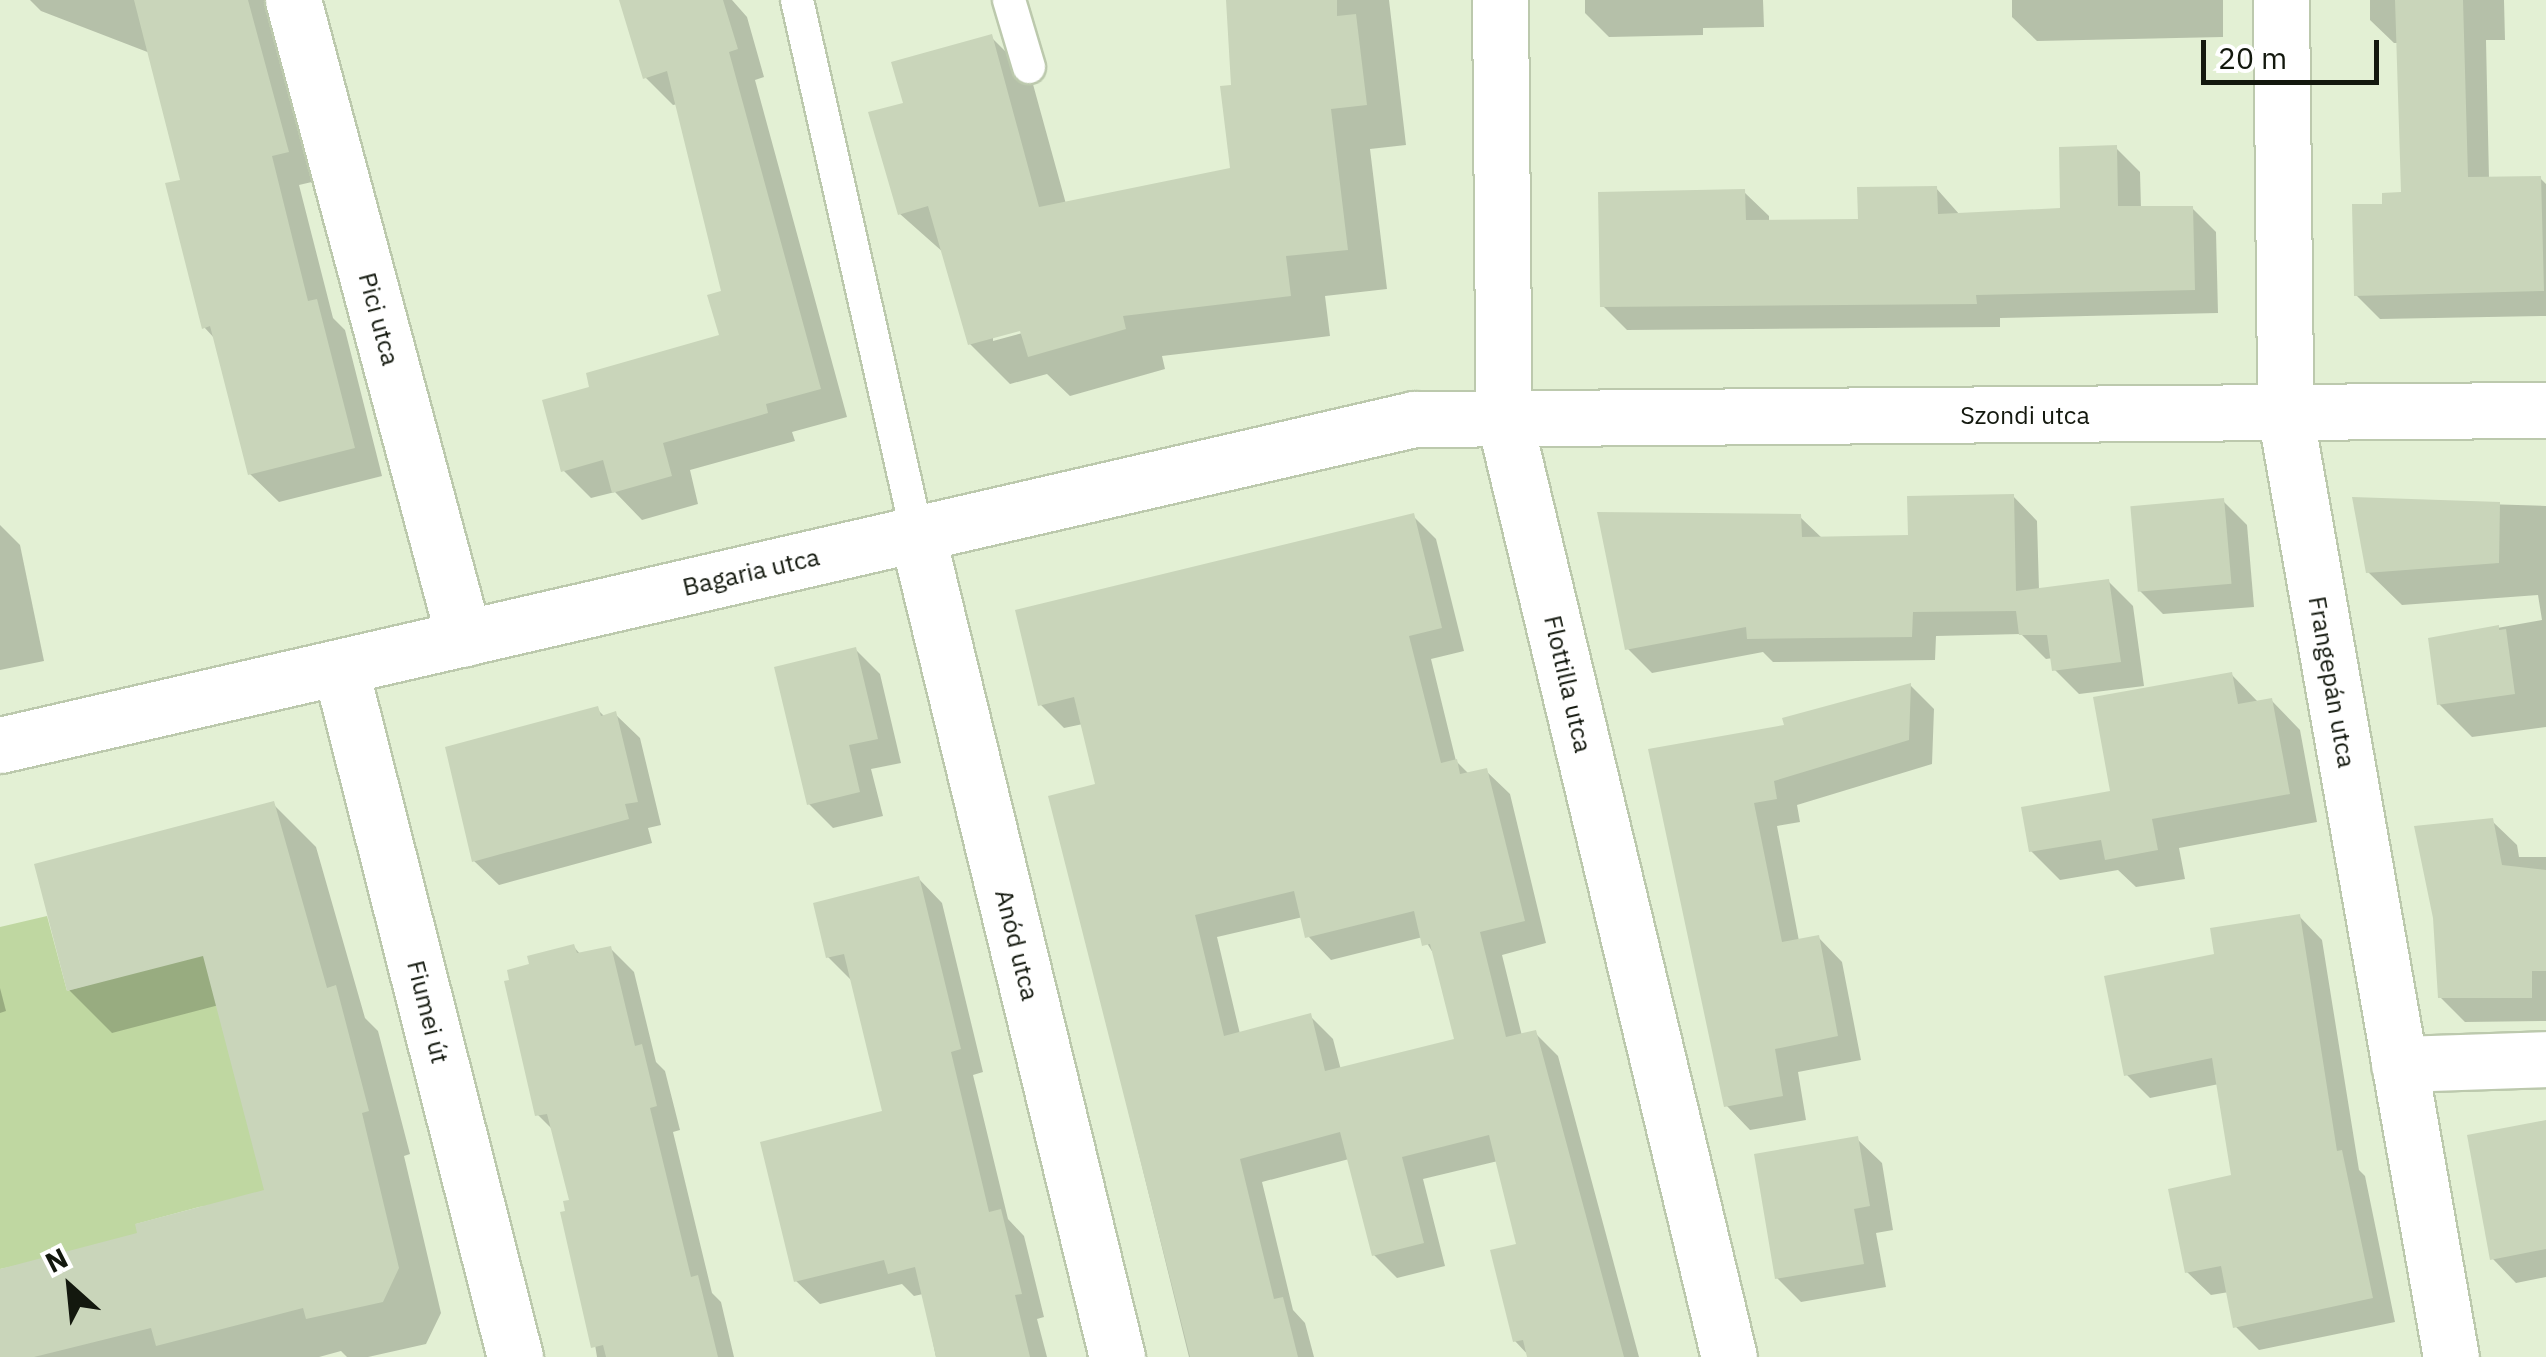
<!DOCTYPE html>
<meta charset="utf-8">
<style>
body{margin:0}
#map{position:relative;width:2546px;height:1357px;overflow:hidden;background:#e3f0d4;font-family:"IBM Plex Sans",sans-serif}
div>[style]{position:absolute}
.green>*{inset:0;background:#bfd7a1}
.shadow>*{inset:0;background:#0003}
.building>*{inset:0;background:#c9d5ba;transform-origin:0 0}
.roads{filter:drop-shadow(2px 0 #bcc9ad) drop-shadow(-2px 0 #bcc9ad) drop-shadow(0 2px #bcc9ad) drop-shadow(0 -2px #bcc9ad)}
.lane>*{height:32px;margin:-16px;padding:0 16px;transform-origin:16px;border-radius:16px;background:#fff}
.street>*{height:55px;margin:-27.5px;padding:0 27.5px;transform-origin:27.5px;border-radius:27.5px;background:#fff}
span{translate:-50% -50%;white-space:nowrap;text-align:center;line-height:1.15;-webkit-text-stroke:10px #fff;paint-order:stroke}
.street-label{font-size:25px;color:#13180e}
.north{position:absolute;left:20px;top:1237px;width:100px;height:100px;-webkit-text-stroke:8px #fff;paint-order:stroke;rotate:333deg;font-size:28px;font-weight:700;line-height:40px;text-align:center;color:#13180e}
.north::after{content:'';display:block;margin:auto;width:35px;height:45px;background:#13180e;clip-path:polygon(50% 0,100% 100%,50% 72%,0 100%)}
.scale{position:absolute;left:2201px;top:40px;width:178px;height:45px;box-sizing:border-box;border:5px solid #13180e;border-top:0;padding-left:12px;font-size:30px;line-height:35px;white-space:nowrap;color:#13180e;-webkit-text-stroke:8px #fff;paint-order:stroke}
</style>
<div id="map">
<div class="green">
<i style="clip-path:polygon(47px 916px,67px 991px,220px 948px,270px 1196px,199px 1207px,136px 1224px,139px 1240px,0 1269px,0 927px)"></i>
</div>
<div class="shadow">
<i style="clip-path:polygon(30px 0,266px 0,316px 181px,299px 185px,333px 318px,345px 330px,382px 476px,279px 502px,250px 474px,216px 340px,204px 327px,183px 182px,150px 53px,41px 11px)"></i>
<i style="clip-path:polygon(621px 0,732px 0,747px 17px,764px 77px,755px 80px,847px 417px,792px 432px,795px 441px,690px 470px,698px 504px,642px 520px,615px 492px,591px 498px,563px 470px,592px 389px,722px 337px,724px 293px,678px 104px,673px 105px,645px 77px)"></i>
<i style="clip-path:polygon(evenodd,1230px 0,1389px 0,1406px 145px,1370px 149px,1387px 289px,1325px 296px,1330px 336px,1162px 356px,1165px 369px,1070px 396px,1047px 374px,1010px 384px,970px 344px,944px 253px,900px 214px,906px 104px,991px 37px,1031px 77px,1066px 204px,1233px 170px,1230px 0,1031px 325px,1033px 330px,993px 341px,993px 335px,1031px 325px)"></i>
<i style="clip-path:polygon(1585px 0,1763px 0,1764px 27px,1703px 28px,1703px 35px,1609px 37px,1585px 13px)"></i>
<i style="clip-path:polygon(2012px 0,2223px 0,2223px 37px,2037px 41px,2012px 17px)"></i>
<i style="clip-path:polygon(2370px 0,2504px 0,2505px 40px,2486px 40px,2489px 179px,2540px 178px,2546px 184px,2546px 316px,2380px 319px,2356px 295px,2385px 206px,2404px 195px,2399px 43px,2394px 43px,2370px 20px)"></i>
<i style="clip-path:polygon(2116px 148px,2140px 172px,2141px 209px,2192px 208px,2216px 232px,2218px 313px,2000px 318px,2000px 327px,1627px 330px,1603px 306px,1744px 192px,1769px 216px,1769px 223px,1860px 221px,1936px 188px,1960px 215px,2063px 211px)"></i>
<i style="clip-path:polygon(2013px 496px,2037px 521px,2039px 590px,2108px 581px,2133px 606px,2144px 686px,2079px 694px,2055px 670px,2053px 658px,2046px 659px,2021px 634px,1936px 636px,1935px 660px,1773px 662px,1763px 652px,1652px 673px,1628px 649px,1800px 517px,1823px 539px,1911px 537px)"></i>
<i style="clip-path:polygon(2355px 500px,2546px 506px,2546px 727px,2472px 737px,2439px 704px,2430px 640px,2542px 620px,2538px 595px,2402px 605px,2368px 572px)"></i>
<i style="clip-path:polygon(2223px 501px,2247px 525px,2254px 607px,2163px 614px,2139px 590px)"></i>
<i style="clip-path:polygon(evenodd,1413px 516px,1436px 539px,1464px 651px,1431px 659px,1456px 761px,1469px 774px,1486px 771px,1510px 794px,1546px 943px,1502px 955px,1522px 1036px,1535px 1033px,1558px 1056px,1639px 1357px,1530px 1357px,1515px 1341px,1519px 1246px,1498px 1161px,1423px 1179px,1445px 1266px,1397px 1278px,1374px 1255px,1349px 1159px,1262px 1182px,1293px 1310px,1305px 1323px,1314px 1357px,1189px 1357px,1051px 797px,1098px 785px,1083px 724px,1064px 728px,1040px 704px,1413px 516px,1303px 917px,1308px 936px,1331px 960px,1423px 937px,1435px 956px,1457px 1041px,1341px 1070px,1333px 1039px,1310px 1016px,1240px 1034px,1217px 937px,1303px 917px)"></i>
<i style="clip-path:polygon(0 525px,20px 545px,44px 661px,0 670px)"></i>
<i style="clip-path:polygon(856px 650px,880px 674px,901px 763px,871px 769px,883px 816px,833px 828px,809px 804px)"></i>
<i style="clip-path:polygon(2232px 675px,2259px 703px,2272px 701px,2300px 730px,2317px 822px,2179px 848px,2185px 879px,2136px 887px,2118px 870px,2060px 880px,2031px 851px,2113px 793px)"></i>
<i style="clip-path:polygon(1910px 685px,1934px 709px,1932px 764px,1797px 805px,1800px 822px,1777px 826px,1799px 941px,1818px 937px,1842px 962px,1861px 1060px,1798px 1072px,1806px 1120px,1750px 1130px,1726px 1105px,1651px 751px,1787px 727px)"></i>
<i style="clip-path:polygon(597px 709px,605px 717px,615px 714px,640px 738px,661px 825px,648px 828px,652px 843px,499px 885px,474px 861px)"></i>
<i style="clip-path:polygon(273px 804px,316px 847px,365px 1018px,378px 1031px,410px 1154px,404px 1156px,441px 1313px,426px 1344px,368px 1357px,347px 1357px,341px 1351px,319px 1357px,0 1357px,0 1272px,140px 1235px,267px 1191px,219px 1005px,112px 1033px,69px 990px)"></i>
<i style="clip-path:polygon(2492px 821px,2517px 845px,2519px 857px,2546px 857px,2546px 1021px,2465px 1022px,2440px 997px)"></i>
<i style="clip-path:polygon(919px 879px,942px 903px,983px 1072px,973px 1075px,1008px 1219px,1024px 1236px,1044px 1317px,1037px 1319px,1047px 1357px,936px 1357px,923px 1294px,914px 1296px,902px 1284px,820px 1304px,796px 1281px,885px 1113px,852px 981px,828px 957px)"></i>
<i style="clip-path:polygon(2299px 916px,2322px 940px,2359px 1170px,2365px 1176px,2395px 1322px,2259px 1350px,2235px 1326px,2229px 1292px,2211px 1295px,2187px 1272px,2234px 1177px,2219px 1084px,2150px 1098px,2126px 1074px,2217px 956px)"></i>
<i style="clip-path:polygon(574px 947px,581px 955px,610px 948px,634px 972px,656px 1062px,665px 1071px,680px 1130px,673px 1132px,712px 1293px,721px 1302px,734px 1357px,597px 1357px,572px 1202px,554px 1131px,538px 1115px)"></i>
<i style="clip-path:polygon(0 988px,6px 1011px,0 1013px)"></i>
<i style="clip-path:polygon(2546px 1123px,2546px 1277px,2516px 1283px,2492px 1258px)"></i>
<i style="clip-path:polygon(1857px 1139px,1882px 1163px,1893px 1230px,1876px 1233px,1886px 1287px,1801px 1302px,1777px 1278px)"></i>
</div>
<div class="building">
<i style="clip-path:polygon(134px 0,248px 0,289px 152px,272px 156px,308px 301px,317px 299px,355px 448px,248px 475px,210px 326px,202px 329px,165px 183px,180px 180px)"></i>
<i style="clip-path:polygon(619px 0,723px 0,738px 49px,729px 52px,821px 389px,766px 404px,768px 413px,663px 443px,672px 476px,612px 493px,603px 460px,561px 472px,542px 400px,589px 387px,586px 373px,719px 335px,707px 295px,721px 291px,667px 71px,643px 79px)"></i>
<i style="clip-path:polygon(1226px 0,1337px 0,1337px 16px,1356px 14px,1367px 105px,1331px 109px,1348px 250px,1286px 256px,1291px 296px,1123px 316px,1126px 329px,1028px 357px,1020px 331px,968px 345px,928px 206px,898px 215px,868px 112px,903px 103px,891px 62px,992px 34px,1039px 207px,1230px 168px,1220px 86px,1231px 85px)"></i>
<i style="clip-path:polygon(2395px 0,2463px 0,2468px 177px,2541px 176px,2544px 291px,2354px 296px,2352px 204px,2382px 204px,2382px 193px,2401px 192px)"></i>
<i style="clip-path:polygon(2117px 145px,2118px 206px,2193px 206px,2195px 290px,1976px 295px,1977px 304px,1600px 307px,1598px 192px,1745px 189px,1746px 220px,1858px 219px,1857px 187px,1937px 186px,1938px 214px,2060px 208px,2059px 147px)"></i>
<i style="clip-path:polygon(2014px 494px,2016px 591px,2109px 579px,2121px 662px,2052px 671px,2047px 635px,2019px 635px,2016px 611px,1913px 612px,1912px 637px,1747px 639px,1746px 627px,1625px 650px,1597px 512px,1801px 514px,1802px 537px,1908px 535px,1907px 496px)"></i>
<i style="clip-path:polygon(2352px 497px,2500px 502px,2499px 563px,2366px 573px)"></i>
<i style="left:2224px;top:498px;width:86px;height:94px;rotate:85deg"></i>
<i style="clip-path:polygon(evenodd,1414px 513px,1442px 628px,1409px 636px,1441px 763px,1457px 759px,1460px 774px,1487px 768px,1525px 921px,1480px 932px,1506px 1037px,1536px 1030px,1624px 1357px,1527px 1357px,1523px 1340px,1513px 1342px,1490px 1250px,1516px 1244px,1489px 1135px,1402px 1157px,1424px 1243px,1372px 1256px,1340px 1132px,1240px 1159px,1274px 1299px,1283px 1297px,1298px 1357px,1190px 1357px,1048px 796px,1095px 784px,1074px 697px,1038px 706px,1015px 610px,1414px 513px,1294px 891px,1305px 938px,1414px 911px,1422px 946px,1430px 944px,1454px 1039px,1325px 1071px,1311px 1013px,1224px 1036px,1195px 915px,1294px 891px)"></i>
<i style="clip-path:polygon(2499px 625px,2499px 630px,2506px 629px,2515px 694px,2437px 705px,2428px 638px)"></i>
<i style="clip-path:polygon(856px 647px,878px 739px,849px 745px,860px 792px,807px 805px,774px 667px)"></i>
<i style="clip-path:polygon(2232px 672px,2238px 704px,2272px 698px,2290px 794px,2152px 819px,2158px 850px,2105px 860px,2101px 840px,2029px 852px,2021px 807px,2110px 791px,2093px 697px)"></i>
<i style="clip-path:polygon(1911px 683px,1909px 740px,1774px 781px,1777px 799px,1754px 803px,1782px 942px,1819px 935px,1838px 1036px,1775px 1049px,1783px 1096px,1724px 1107px,1648px 749px,1784px 725px,1782px 718px)"></i>
<i style="clip-path:polygon(598px 706px,601px 716px,616px 711px,638px 802px,625px 804px,629px 819px,472px 862px,445px 747px)"></i>
<i style="clip-path:polygon(274px 801px,327px 988px,336px 985px,369px 1111px,362px 1113px,399px 1268px,383px 1302px,306px 1319px,303px 1308px,156px 1346px,151px 1328px,34px 1357px,0 1357px,0 1269px,137px 1233px,135px 1224px,264px 1190px,203px 956px,67px 991px,34px 864px)"></i>
<i style="clip-path:polygon(2493px 818px,2502px 865px,2546px 870px,2546px 971px,2532px 971px,2532px 998px,2438px 998px,2433px 918px,2414px 826px)"></i>
<i style="clip-path:polygon(919px 876px,961px 1049px,951px 1052px,989px 1212px,1001px 1209px,1022px 1294px,1015px 1295px,1030px 1357px,936px 1357px,915px 1267px,888px 1274px,884px 1260px,794px 1282px,760px 1142px,882px 1111px,844px 954px,826px 958px,813px 903px)"></i>
<i style="clip-path:polygon(2300px 914px,2337px 1151px,2342px 1150px,2373px 1298px,2233px 1328px,2221px 1266px,2185px 1273px,2168px 1189px,2231px 1175px,2212px 1058px,2124px 1076px,2104px 976px,2214px 954px,2210px 928px)"></i>
<i style="clip-path:polygon(574px 944px,577px 953px,611px 946px,635px 1046px,642px 1044px,657px 1106px,650px 1108px,691px 1277px,698px 1275px,718px 1357px,606px 1357px,603px 1345px,591px 1348px,560px 1212px,565px 1211px,563px 1201px,569px 1200px,547px 1114px,535px 1116px,504px 981px,509px 980px,507px 970px,529px 964px,527px 956px)"></i>
<i style="clip-path:polygon(2546px 1120px,2546px 1249px,2490px 1260px,2467px 1135px)"></i>
<i style="clip-path:polygon(1858px 1136px,1870px 1206px,1854px 1209px,1864px 1264px,1775px 1279px,1754px 1154px)"></i>
</div>
<div class="roads">
<div class="lane">
<i style="left:797px;top:0;width:547px;rotate:77.33deg"></i>
<i style="left:1009px;top:0;width:70px;rotate:73.4deg"></i>
</div>
<div class="street">
<i style="left:293px;top:0;width:661px;rotate:75deg"></i>
<i style="left:1500px;top:0;width:418px;rotate:89.5deg"></i>
<i style="left:1504px;top:418px;width:966px;rotate:76.53deg"></i>
<i style="left:2281px;top:0;width:413px;rotate:89.4deg"></i>
<i style="left:2285px;top:413px;width:958px;rotate:80.03deg"></i>
<i style="left:917px;top:534px;width:847px;rotate:76.34deg"></i>
<i style="left:340px;top:667px;width:712px;rotate:75.77deg"></i>
<i style="left:0;top:745px;width:1451px;rotate:-12.98deg"></i>
<i style="left:1414px;top:419px;width:1132px;rotate:-0.46deg"></i>
<i style="left:2399px;top:1064px;width:147px;rotate:-1.9deg"></i>
</div>
</div>
<div class="street-label">
<span style="left:379px;top:319px;rotate:75deg">Pici utca</span>
<span style="left:2025px;top:415px">Szondi utca</span>
<span style="left:751px;top:572px;rotate:-13deg">Bagaria utca</span>
<span style="left:2332px;top:682px;rotate:80deg">Frangepán utca</span>
<span style="left:1568px;top:684px;rotate:77deg">Flottilla utca</span>
<span style="left:1017px;top:945px;rotate:76deg">Anód utca</span>
<span style="left:428px;top:1012px;rotate:76deg">Fiumei út</span>
</div>
<div class="north">N</div>
<div class="scale">20 m</div>
</div>
